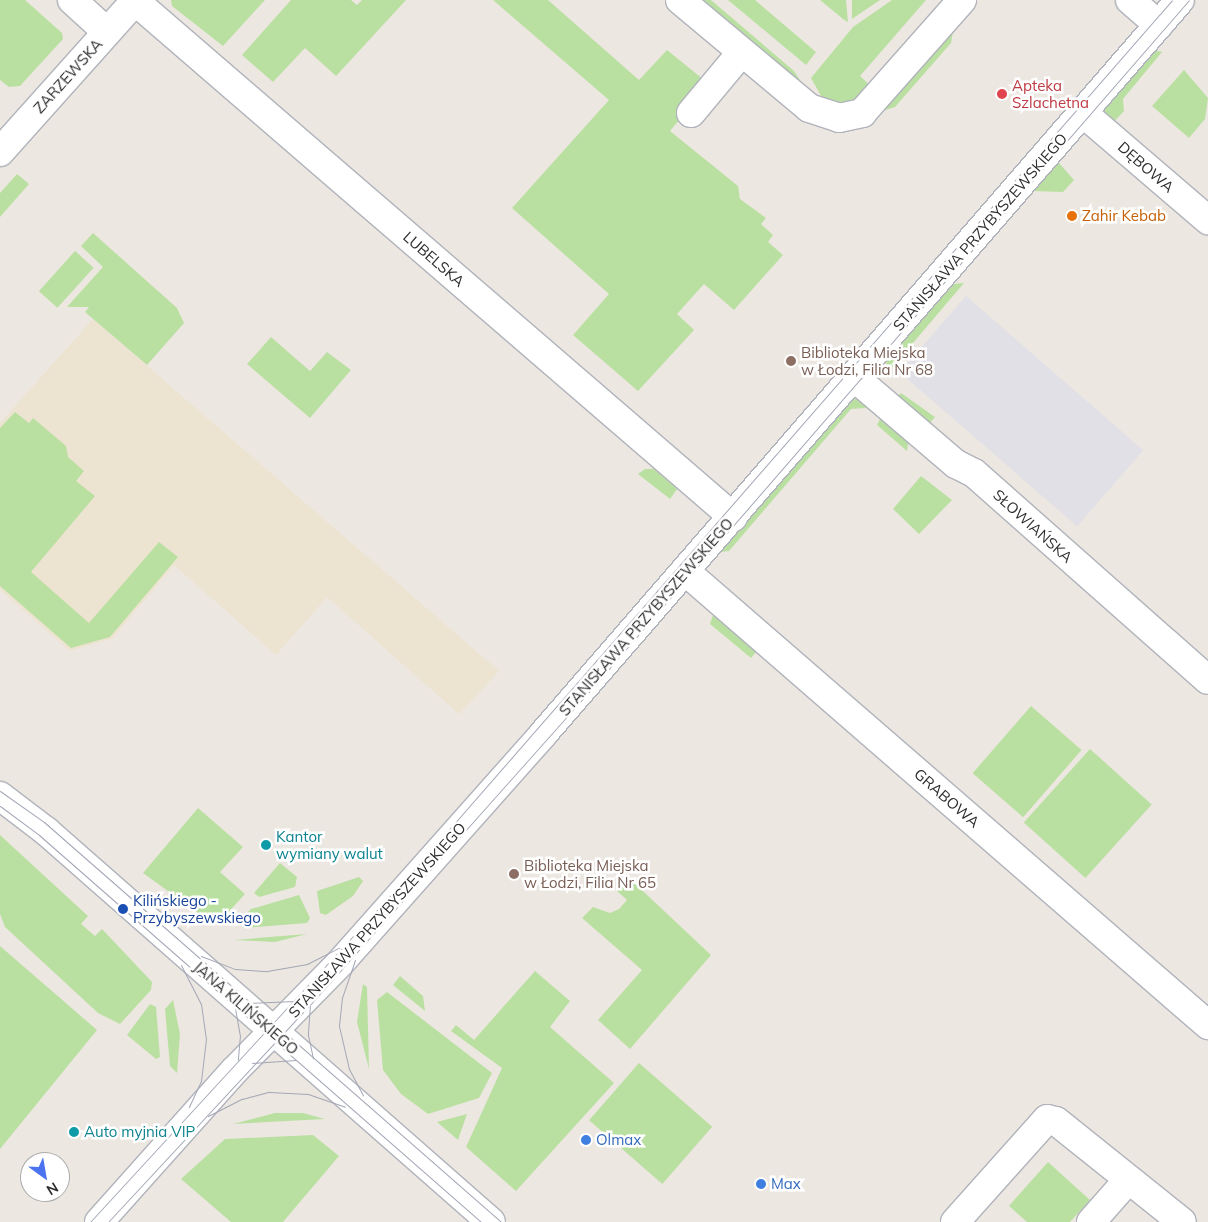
<!DOCTYPE html>
<meta charset="utf-8">
<style>
body{margin:0}
#map{position:relative;width:1208px;height:1222px;overflow:hidden;background:#ede7e1;font-family:Mulish,sans-serif}
div>[style]{position:absolute}
.industrial>*{inset:0;background:#e2e0e7;transform-origin:0 0}
.education>*{inset:0;background:#ede3d1}
.green>*{inset:0;background:#bae0a1;transform-origin:0 0}
.roads{filter:drop-shadow(1px 0 #b1b3bc) drop-shadow(-1px 0 #b1b3bc) drop-shadow(0 1px #b1b3bc) drop-shadow(0 -1px #b1b3bc)}
.minor>*{height:28px;margin:-14px;padding:0 14px;transform-origin:14px;border-radius:14px;background:#fff}
.tram>*{height:1px;margin:-0.5px;padding:0 0.5px;transform-origin:0.5px;border-radius:0.5px;background:#a3a7b6}
.dots>*{width:14px;height:14px;translate:-50% -50%;box-sizing:border-box;border:2px solid #fff;border-radius:50%}
span{translate:-50% -50%;white-space:nowrap;text-align:center;line-height:1.15;-webkit-text-stroke:5px #fff;paint-order:stroke}
.street-label{font-size:15px;color:#2d2d2d}
.health-label{font-size:15px;color:#be3a42}
.left{translate:0 -50%;text-align:left}
.food-label{font-size:15px;color:#c56008}
.education-label{font-size:15px;color:#785e54}
.culture-label{font-size:15px;color:#0d838f}
.transit-label{font-size:15px;color:#164399}
.shop-label{font-size:15px;color:#366cbe}
.north{position:absolute;left:20px;top:1152px;width:50px;height:50px;box-sizing:border-box;background:#fff;border:1px solid #ababab;border-radius:50%;rotate:148deg;font-size:14px;font-weight:700;line-height:20px;text-align:center;color:#2d2d2d}
.north::after{content:'';display:block;margin:auto;width:18px;height:22px;background:#4c73ef;clip-path:polygon(50% 0,100% 100%,50% 72%,0 100%)}
</style>
<div id="map">
<div class="industrial">
<i style="left:966px;top:296px;width:235px;height:101px;rotate:41deg"></i>
</div>
<div class="education">
<i style="clip-path:polygon(93px 319px,499px 671px,459px 714px,327px 597px,276px 655px,174px 565px,112px 639px,70px 651px,0 590px,0 423px)"></i>
</div>
<div class="green">
<i style="clip-path:polygon(0 0,25px 0,62px 33px,63px 39px,20px 86px,9px 87px,0 80px)"></i>
<i style="clip-path:polygon(171px 0,265px 0,223px 46px,172px 6px)"></i>
<i style="clip-path:polygon(291px 0,351px 0,357px 5px,362px 0,406px 0,336px 76px,305px 48px,273px 82px,242px 55px)"></i>
<i style="clip-path:polygon(493px 0,548px 0,639px 80px,667px 50px,709px 84px,670px 131px,738px 186px,740px 199px,766px 218px,761px 224px,773px 235px,768px 242px,783px 255px,734px 310px,704px 284px,677px 314px,694px 330px,638px 391px,573px 335px,609px 294px,512px 208px,609px 100px)"></i>
<i style="clip-path:polygon(699px 0,711px 0,794px 71px,807px 91px)"></i>
<i style="clip-path:polygon(728px 0,755px 0,816px 52px,806px 65px)"></i>
<i style="clip-path:polygon(820px 0,846px 0,848px 22px,843px 19px)"></i>
<i style="clip-path:polygon(852px 0,880px 0,852px 19px)"></i>
<i style="clip-path:polygon(892px 0,926px 0,860px 76px,873px 88px,853px 102px,838px 106px,825px 103px,811px 78px,853px 27px)"></i>
<i style="clip-path:polygon(954px 26px,951px 43px,895px 107px,879px 112px)"></i>
<i style="clip-path:polygon(1153px 50px,1162px 52px,1123px 99px,1124px 111px,1112px 124px,1103px 113px,1106px 104px)"></i>
<i style="clip-path:polygon(1184px 70px,1208px 98px,1205px 119px,1189px 138px,1152px 106px)"></i>
<i style="clip-path:polygon(1059px 163px,1074px 180px,1063px 192px,1033px 191px)"></i>
<i style="clip-path:polygon(17px 174px,29px 184px,0 217px,0 193px)"></i>
<i style="clip-path:polygon(93px 233px,177px 308px,184px 323px,147px 365px,85px 312px,89px 307px,67px 307px,103px 267px,81px 246px)"></i>
<i style="left:75px;top:251px;width:25px;height:54px;rotate:42deg"></i>
<i style="clip-path:polygon(964px 283px,884px 377px,887px 358px,953px 284px)"></i>
<i style="clip-path:polygon(271px 337px,310px 371px,327px 352px,351px 370px,310px 418px,247px 364px)"></i>
<i style="clip-path:polygon(901px 393px,935px 417px,929px 424px,893px 400px)"></i>
<i style="clip-path:polygon(859px 398px,866px 408px,851px 409px,729px 551px,720px 552px,852px 400px)"></i>
<i style="clip-path:polygon(15px 412px,29px 423px,33px 418px,66px 446px,68px 457px,84px 471px,76px 481px,95px 496px,31px 572px,89px 623px,159px 542px,178px 557px,110px 637px,71px 648px,0 586px,0 428px)"></i>
<i style="clip-path:polygon(882px 415px,909px 437px,907px 451px,877px 425px)"></i>
<i style="clip-path:polygon(645px 469px,654px 469px,677px 489px,670px 499px,638px 474px)"></i>
<i style="clip-path:polygon(921px 476px,952px 500px,919px 534px,893px 509px)"></i>
<i style="clip-path:polygon(716px 606px,748px 635px,746px 643px,756px 652px,751px 658px,710px 624px)"></i>
<i style="left:1031px;top:706px;width:67px;height:89px;rotate:41deg"></i>
<i style="left:1090px;top:749px;width:83px;height:99px;rotate:42deg"></i>
<i style="clip-path:polygon(198px 808px,243px 847px,220px 872px,245px 894px,223px 918px,208px 920px,143px 873px)"></i>
<i style="clip-path:polygon(0 835px,88px 916px,81px 924px,95px 936px,102px 929px,152px 982px,151px 990px,120px 1024px,98px 1013px,5px 927px,0 914px)"></i>
<i style="clip-path:polygon(280px 863px,297px 877px,295px 887px,259px 897px,254px 893px)"></i>
<i style="clip-path:polygon(359px 877px,363px 881px,353px 896px,326px 915px,320px 913px,317px 891px)"></i>
<i style="clip-path:polygon(629px 878px,711px 955px,630px 1049px,598px 1020px,642px 970px,582px 918px,593px 907px,610px 913px,619px 909px,627px 900px,617px 891px)"></i>
<i style="clip-path:polygon(299px 895px,310px 918px,307px 923px,243px 928px,239px 921px,251px 909px)"></i>
<i style="clip-path:polygon(307px 934px,275px 942px,234px 940px)"></i>
<i style="clip-path:polygon(0 946px,97px 1030px,0 1149px)"></i>
<i style="clip-path:polygon(535px 971px,570px 1001px,550px 1027px,614px 1083px,516px 1191px,466px 1147px,502px 1068px,451px 1031px,456px 1025px,474px 1040px)"></i>
<i style="clip-path:polygon(400px 976px,423px 996px,425px 1011px,393px 985px)"></i>
<i style="clip-path:polygon(363px 984px,367px 987px,369px 1069px,357px 1022px)"></i>
<i style="clip-path:polygon(387px 992px,492px 1073px,479px 1098px,428px 1114px,401px 1094px,383px 1070px,377px 1000px)"></i>
<i style="clip-path:polygon(173px 1000px,180px 1034px,177px 1073px,170px 1066px,165px 1009px)"></i>
<i style="clip-path:polygon(150px 1004px,156px 1007px,160px 1057px,156px 1059px,127px 1035px)"></i>
<i style="left:639px;top:1063px;width:97px;height:76px;rotate:41deg"></i>
<i style="clip-path:polygon(275px 1113px,303px 1113px,325px 1119px,233px 1124px)"></i>
<i style="clip-path:polygon(467px 1114px,458px 1140px,437px 1122px)"></i>
<i style="clip-path:polygon(313px 1135px,339px 1156px,283px 1222px,231px 1222px,181px 1179px,225px 1139px)"></i>
<i style="clip-path:polygon(1048px 1162px,1090px 1200px,1070px 1222px,1027px 1222px,1009px 1206px)"></i>
</div>
<div class="roads">
<div class="minor">
<i style="left:72px;top:0;width:47px;rotate:42.4deg"></i>
<i style="left:680px;top:0;width:168px;rotate:39.9deg"></i>
<i style="left:809px;top:108px;width:32px;rotate:18deg"></i>
<i style="left:839px;top:118px;width:24px;rotate:-12deg"></i>
<i style="left:862px;top:113px;width:151px;rotate:-48.5deg"></i>
<i style="left:1130px;top:0;width:38px;rotate:41deg"></i>
<i style="left:135px;top:1px;width:790px;rotate:40.79deg"></i>
<i style="left:691px;top:113px;width:78px;rotate:-50.2deg"></i>
<i style="left:1083px;top:113px;width:165px;rotate:40.6deg"></i>
<i style="left:0;top:152px;width:204px;rotate:-48.2deg"></i>
<i style="left:854px;top:377px;width:134px;rotate:40.5deg"></i>
<i style="left:956px;top:464px;width:20px;rotate:27deg"></i>
<i style="left:974px;top:473px;width:312px;rotate:41.5deg"></i>
<i style="left:685px;top:571px;width:693px;rotate:40.96deg"></i>
<i style="left:0;top:796px;width:58px;rotate:37.3deg"></i>
<i style="left:46px;top:831px;width:592px;rotate:41.3deg"></i>
<i style="left:99px;top:1222px;width:204px;rotate:-48.2deg"></i>
<i style="left:235px;top:1070px;width:150px;rotate:-45.5deg"></i>
<i style="left:340px;top:963px;width:307px;rotate:-48.4deg"></i>
<i style="left:544px;top:733px;width:970px;rotate:-49.05deg"></i>
<i style="left:955px;top:1222px;width:138px;rotate:-48.2deg"></i>
<i style="left:1047px;top:1119px;width:9px;rotate:13deg"></i>
<i style="left:1056px;top:1121px;width:161px;rotate:38.7deg"></i>
<i style="left:1091px;top:1222px;width:55px;rotate:-48.7deg"></i>
</div>
</div>
<div class="tram">
<i style="left:0;top:791px;width:54px;rotate:35.2deg"></i>
<i style="left:44px;top:822px;width:607px;rotate:41.19deg"></i>
<i style="left:0;top:806px;width:49px;rotate:36.6deg"></i>
<i style="left:39px;top:835px;width:587px;rotate:41.2deg"></i>
<i style="left:201px;top:956px;width:36px;rotate:21deg"></i>
<i style="left:235px;top:969px;width:32px;rotate:4deg"></i>
<i style="left:267px;top:971px;width:41px;rotate:-9.9deg"></i>
<i style="left:307px;top:964px;width:36px;rotate:-27deg"></i>
<i style="left:355px;top:960px;width:39px;rotate:109deg"></i>
<i style="left:342px;top:997px;width:29px;rotate:96deg"></i>
<i style="left:339px;top:1026px;width:44px;rotate:76.9deg"></i>
<i style="left:349px;top:1069px;width:30px;rotate:62deg"></i>
<i style="left:181px;top:965px;width:44px;rotate:62.9deg"></i>
<i style="left:201px;top:1004px;width:35px;rotate:82deg"></i>
<i style="left:206px;top:1039px;width:42px;rotate:96.8deg"></i>
<i style="left:201px;top:1081px;width:29px;rotate:115deg"></i>
<i style="left:248px;top:1003px;width:47px;rotate:-2.4deg"></i>
<i style="left:310px;top:1004px;width:31px;rotate:94deg"></i>
<i style="left:308px;top:1035px;width:24px;rotate:78deg"></i>
<i style="left:235px;top:1008px;width:27px;rotate:80deg"></i>
<i style="left:240px;top:1035px;width:25px;rotate:95deg"></i>
<i style="left:252px;top:1063px;width:44px;rotate:-3.9deg"></i>
<i style="left:208px;top:1116px;width:38px;rotate:-27deg"></i>
<i style="left:242px;top:1099px;width:28px;rotate:-15deg"></i>
<i style="left:269px;top:1092px;width:39px;rotate:3deg"></i>
<i style="left:308px;top:1094px;width:39px;rotate:19deg"></i>
<i style="left:90px;top:1222px;width:465px;rotate:-47.4deg"></i>
<i style="left:405px;top:880px;width:1167px;rotate:-48.92deg"></i>
<i style="left:108px;top:1222px;width:295px;rotate:-47.1deg"></i>
<i style="left:309px;top:1006px;width:448px;rotate:-48.3deg"></i>
<i style="left:607px;top:671px;width:888px;rotate:-49.06deg"></i>
</div>
<div class="dots">
<i style="left:1002px;top:94px;background:#e0444e"></i>
<i style="left:1072px;top:216px;background:#e8710a"></i>
<i style="left:791px;top:361px;background:#8d6e63"></i>
<i style="left:266px;top:845px;background:#0f9aa8"></i>
<i style="left:514px;top:874px;background:#8d6e63"></i>
<i style="left:123px;top:909px;background:#1a4fb4"></i>
<i style="left:74px;top:1132px;background:#0f9aa8"></i>
<i style="left:586px;top:1140px;background:#3f7fe0"></i>
<i style="left:761px;top:1184px;background:#3f7fe0"></i>
</div>
<div class="street-label">
<span style="left:68px;top:76px;rotate:-48deg">ZARZEWSKA</span>
<span style="left:1146px;top:167px;rotate:41deg">DĘBOWA</span>
<span style="left:980px;top:232px;rotate:-49deg">STANISŁAWA PRZYBYSZEWSKIEGO</span>
<span style="left:434px;top:259px;rotate:41deg">LUBELSKA</span>
<span style="left:1033px;top:526px;rotate:42deg">SŁOWIAŃSKA</span>
<span style="left:646px;top:617px;rotate:-49deg">STANISŁAWA PRZYBYSZEWSKIEGO</span>
<span style="left:947px;top:798px;rotate:41deg">GRABOWA</span>
<span style="left:377px;top:920px;rotate:-48deg">STANISŁAWA PRZYBYSZEWSKIEGO</span>
<span style="left:246px;top:1008px;rotate:41deg">JANA KILIŃSKIEGO</span>
</div>
<div class="health-label">
<span class="left" style="left:1012px;top:94px">Apteka<br>Szlachetna</span>
</div>
<div class="food-label">
<span class="left" style="left:1082px;top:216px">Zahir Kebab</span>
</div>
<div class="education-label">
<span class="left" style="left:801px;top:361px">Biblioteka Miejska<br>w Łodzi, Filia Nr 68</span>
<span class="left" style="left:524px;top:874px">Biblioteka Miejska<br>w Łodzi, Filia Nr 65</span>
</div>
<div class="culture-label">
<span class="left" style="left:276px;top:845px">Kantor<br>wymiany walut</span>
<span class="left" style="left:84px;top:1132px">Auto myjnia VIP</span>
</div>
<div class="transit-label">
<span class="left" style="left:133px;top:909px">Kilińskiego -<br>Przybyszewskiego</span>
</div>
<div class="shop-label">
<span class="left" style="left:596px;top:1140px">Olmax</span>
<span class="left" style="left:771px;top:1184px">Max</span>
</div>
<div class="north">N</div>
</div>
